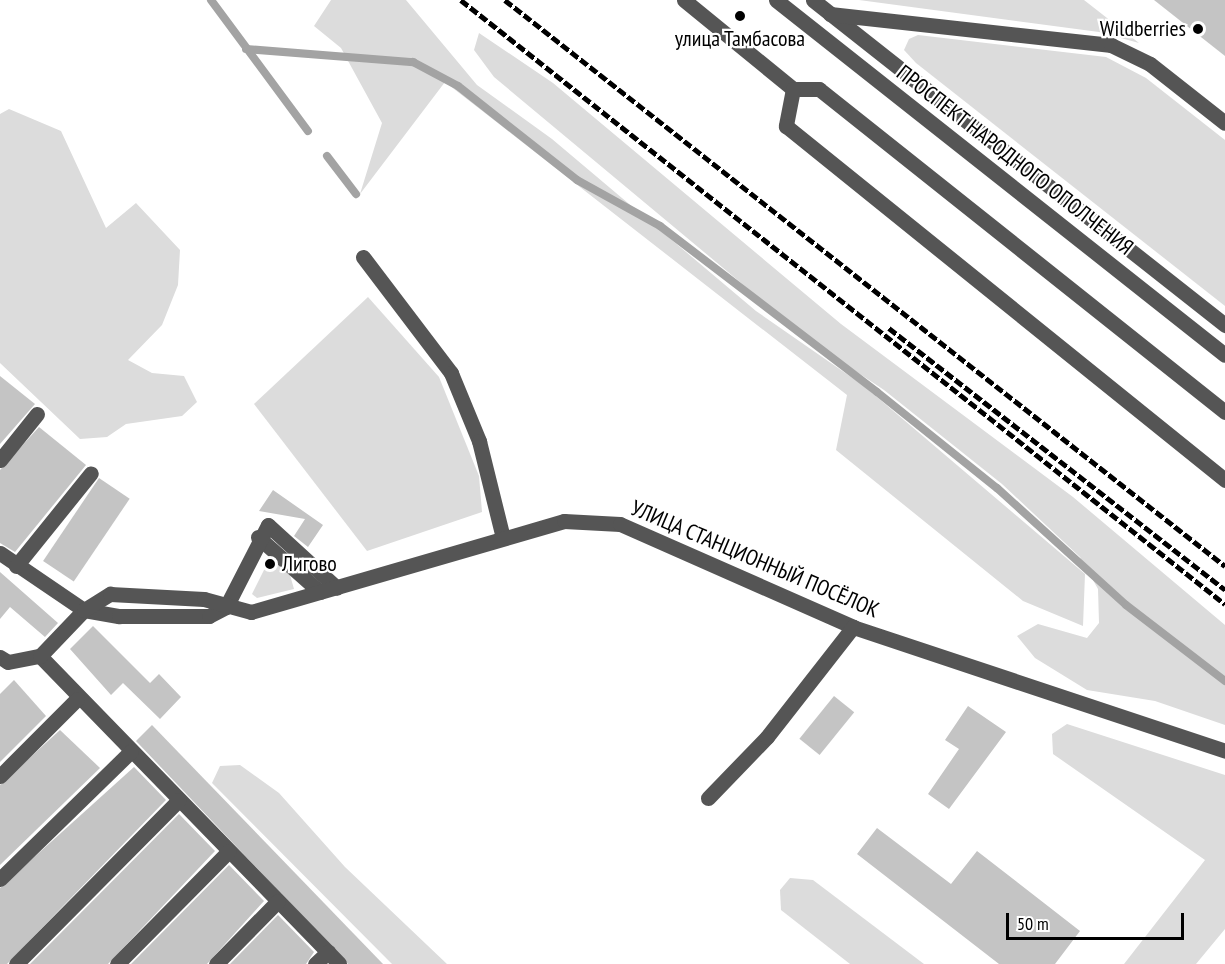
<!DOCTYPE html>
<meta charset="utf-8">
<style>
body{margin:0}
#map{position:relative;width:1225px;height:964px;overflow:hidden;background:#fff;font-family:"PT Sans Narrow",sans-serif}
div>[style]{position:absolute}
.green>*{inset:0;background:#dcdcdc}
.stream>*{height:8px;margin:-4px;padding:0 4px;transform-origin:4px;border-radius:4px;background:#a3a3a3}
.building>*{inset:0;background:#c4c4c4;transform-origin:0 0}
.minor>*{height:15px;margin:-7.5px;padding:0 7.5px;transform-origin:7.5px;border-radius:7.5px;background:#555}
.rail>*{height:4.5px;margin-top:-2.25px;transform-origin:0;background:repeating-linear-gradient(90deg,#000 0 9px,transparent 0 12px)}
.dots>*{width:16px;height:16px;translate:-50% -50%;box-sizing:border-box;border:3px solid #fff;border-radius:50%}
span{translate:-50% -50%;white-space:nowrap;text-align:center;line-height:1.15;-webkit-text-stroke:4.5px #fff;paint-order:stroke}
.poi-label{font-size:22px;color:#000}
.right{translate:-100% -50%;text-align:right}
.left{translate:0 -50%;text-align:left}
.street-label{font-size:22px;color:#000}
.scale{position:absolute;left:1006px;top:913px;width:178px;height:27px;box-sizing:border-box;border:3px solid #000;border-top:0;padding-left:8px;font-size:18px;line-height:21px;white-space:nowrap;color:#000;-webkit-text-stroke:4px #fff;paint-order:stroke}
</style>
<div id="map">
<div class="green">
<i style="clip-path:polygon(331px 0,406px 0,477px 85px,552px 139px,756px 311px,864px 386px,1085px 574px,1083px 626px,1023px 601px,836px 450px,847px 395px,445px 82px,360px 194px,382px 123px,341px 48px,314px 26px)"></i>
<i style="clip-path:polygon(859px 0,1084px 0,1139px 43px,1099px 32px)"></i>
<i style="clip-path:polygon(479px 33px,553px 83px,841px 324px,1073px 497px,1225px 625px,1225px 725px,1155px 701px,1087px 690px,1035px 658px,1017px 636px,1038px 624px,1087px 638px,1099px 623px,1098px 589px,1080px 557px,1002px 484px,884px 390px,812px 342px,494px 77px,474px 50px)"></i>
<i style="clip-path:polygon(918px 35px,1106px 57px,1146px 78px,1225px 140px,1225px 306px,916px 63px,904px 50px,909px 39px)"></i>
<i style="clip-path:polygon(9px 109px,61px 131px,106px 228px,136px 203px,180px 250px,178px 285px,162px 325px,128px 360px,152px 373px,184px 376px,197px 402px,182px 416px,126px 424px,107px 437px,80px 439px,0 363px,0 114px)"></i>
<i style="clip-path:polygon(368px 297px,439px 377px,479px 476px,482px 512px,367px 551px,254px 404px)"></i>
<i style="clip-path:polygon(277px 563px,290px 575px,294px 589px,257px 598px,252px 594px,265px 568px)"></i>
<i style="clip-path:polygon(1067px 724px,1225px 775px,1225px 929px,1196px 964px,1124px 964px,1205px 860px,1053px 754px,1052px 734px)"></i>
<i style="clip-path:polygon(240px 765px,279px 793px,345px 867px,447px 964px,392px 964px,212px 783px,220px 766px)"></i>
<i style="clip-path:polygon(790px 878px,813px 880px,924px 964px,850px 964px,781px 910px,780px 890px)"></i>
</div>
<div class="stream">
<i style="left:211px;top:0;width:163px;rotate:53.5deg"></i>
<i style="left:246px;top:49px;width:168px;rotate:4.5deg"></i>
<i style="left:413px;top:62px;width:51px;rotate:28.1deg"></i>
<i style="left:458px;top:86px;width:152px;rotate:38.3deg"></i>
<i style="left:577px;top:180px;width:95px;rotate:29deg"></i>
<i style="left:660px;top:226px;width:273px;rotate:37.4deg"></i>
<i style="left:877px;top:392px;width:154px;rotate:38.7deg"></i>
<i style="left:997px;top:488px;width:174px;rotate:42.2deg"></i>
<i style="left:1126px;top:605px;width:125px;rotate:37.5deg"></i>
<i style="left:327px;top:156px;width:48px;rotate:52.7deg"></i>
</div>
<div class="building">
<i style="clip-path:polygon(1154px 0,1225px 0,1225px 56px)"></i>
<i style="clip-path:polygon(0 376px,35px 404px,0 444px)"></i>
<i style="clip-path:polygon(39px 427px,86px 465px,15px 552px,0 543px,0 470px)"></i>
<i style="left:99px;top:478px;width:37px;height:100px;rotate:34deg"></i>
<i style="clip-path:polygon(273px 490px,323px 525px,308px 547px,294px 536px,305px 519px,259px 511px)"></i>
<i style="clip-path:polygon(0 572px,58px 623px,45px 637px,10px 607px,0 619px)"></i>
<i style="clip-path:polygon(93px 626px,150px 683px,159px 674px,181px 697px,160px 719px,123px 683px,111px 695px,70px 649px)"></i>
<i style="clip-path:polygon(14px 680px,46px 716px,0 762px,0 694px)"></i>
<i style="left:834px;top:696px;width:26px;height:55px;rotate:39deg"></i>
<i style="clip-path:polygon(968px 706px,1006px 732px,949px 809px,928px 794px,959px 749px,945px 740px)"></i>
<i style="clip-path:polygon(152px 725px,383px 964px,348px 964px,136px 741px)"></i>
<i style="clip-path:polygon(60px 730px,100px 768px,0 865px,0 785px)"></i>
<i style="clip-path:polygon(134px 767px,166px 800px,7px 964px,0 964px,0 888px)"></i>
<i style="clip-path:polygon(179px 814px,215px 851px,108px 964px,30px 964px)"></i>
<i style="clip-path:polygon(877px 828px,951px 884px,977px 851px,1080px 931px,1055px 964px,999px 964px,857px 854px)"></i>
<i style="clip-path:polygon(229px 865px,264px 901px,207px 964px,131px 964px)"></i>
<i style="clip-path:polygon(278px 915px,314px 952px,306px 964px,230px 964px)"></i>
</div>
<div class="minor">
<i style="left:684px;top:0;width:141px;rotate:39.2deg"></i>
<i style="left:793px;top:89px;width:26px"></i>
<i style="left:819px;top:89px;width:519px;rotate:38.5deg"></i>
<i style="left:776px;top:0;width:572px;rotate:38.33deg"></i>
<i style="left:813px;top:0;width:525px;rotate:38.27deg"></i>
<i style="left:830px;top:14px;width:283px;rotate:6.3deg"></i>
<i style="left:1111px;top:45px;width:43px;rotate:26deg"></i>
<i style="left:1150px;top:64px;width:95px;rotate:38.2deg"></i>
<i style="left:793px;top:89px;width:38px;rotate:101deg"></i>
<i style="left:786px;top:126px;width:564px;rotate:38.88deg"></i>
<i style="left:363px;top:257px;width:146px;rotate:52.8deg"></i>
<i style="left:451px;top:373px;width:74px;rotate:67.6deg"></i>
<i style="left:479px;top:441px;width:100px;rotate:76.1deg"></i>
<i style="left:0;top:460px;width:59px;rotate:-51.2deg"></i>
<i style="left:258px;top:537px;width:83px;rotate:41.6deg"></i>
<i style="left:0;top:553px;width:102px;rotate:34.2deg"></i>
<i style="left:84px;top:610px;width:36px;rotate:10deg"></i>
<i style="left:119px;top:616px;width:90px"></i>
<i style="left:209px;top:616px;width:19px;rotate:-28deg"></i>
<i style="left:226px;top:607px;width:92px;rotate:-62.9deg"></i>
<i style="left:268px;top:525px;width:93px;rotate:42.4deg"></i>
<i style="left:16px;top:566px;width:119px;rotate:-51.1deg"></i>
<i style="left:40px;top:656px;width:429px;rotate:45.8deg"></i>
<i style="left:0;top:657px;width:9px;rotate:32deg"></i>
<i style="left:8px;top:662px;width:33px;rotate:-11deg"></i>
<i style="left:40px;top:656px;width:64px;rotate:-46.3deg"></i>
<i style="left:84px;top:610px;width:31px;rotate:-32deg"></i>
<i style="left:110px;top:594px;width:94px;rotate:3deg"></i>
<i style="left:204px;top:599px;width:49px;rotate:15.5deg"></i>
<i style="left:251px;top:612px;width:326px;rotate:-16.2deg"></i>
<i style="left:564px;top:521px;width:56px;rotate:3.1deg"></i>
<i style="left:620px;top:524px;width:255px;rotate:23.8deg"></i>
<i style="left:853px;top:627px;width:392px;rotate:18.4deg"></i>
<i style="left:0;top:776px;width:109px;rotate:-45deg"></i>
<i style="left:708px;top:798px;width:85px;rotate:-46deg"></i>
<i style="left:767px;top:737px;width:140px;rotate:-52deg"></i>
<i style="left:0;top:879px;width:183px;rotate:-44.3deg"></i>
<i style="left:16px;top:964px;width:231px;rotate:-45.2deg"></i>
<i style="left:117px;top:964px;width:159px;rotate:-45.3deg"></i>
<i style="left:216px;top:964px;width:88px;rotate:-45.5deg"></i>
<i style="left:315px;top:964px;width:18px;rotate:-43deg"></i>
</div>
<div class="rail">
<i style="left:461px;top:0;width:974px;rotate:38.33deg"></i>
<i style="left:505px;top:0;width:916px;rotate:38.17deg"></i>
<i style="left:889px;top:328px;width:426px;rotate:37.9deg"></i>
</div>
<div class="dots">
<i style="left:740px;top:16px;background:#000"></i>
<i style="left:1198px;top:29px;background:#000"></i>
<i style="left:270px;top:564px;background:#000"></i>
</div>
<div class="poi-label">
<span class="right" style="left:1186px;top:29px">Wildberries</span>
<span style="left:740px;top:39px">улица Тамбасова</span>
<span class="left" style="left:282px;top:564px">Лигово</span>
</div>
<div class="street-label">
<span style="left:1015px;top:160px;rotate:38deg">ПРОСПЕКТ НАРОДНОГО ОПОЛЧЕНИЯ</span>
<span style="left:755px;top:559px;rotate:23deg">УЛИЦА СТАНЦИОННЫЙ ПОСЁЛОК</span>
</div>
<div class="scale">50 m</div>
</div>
